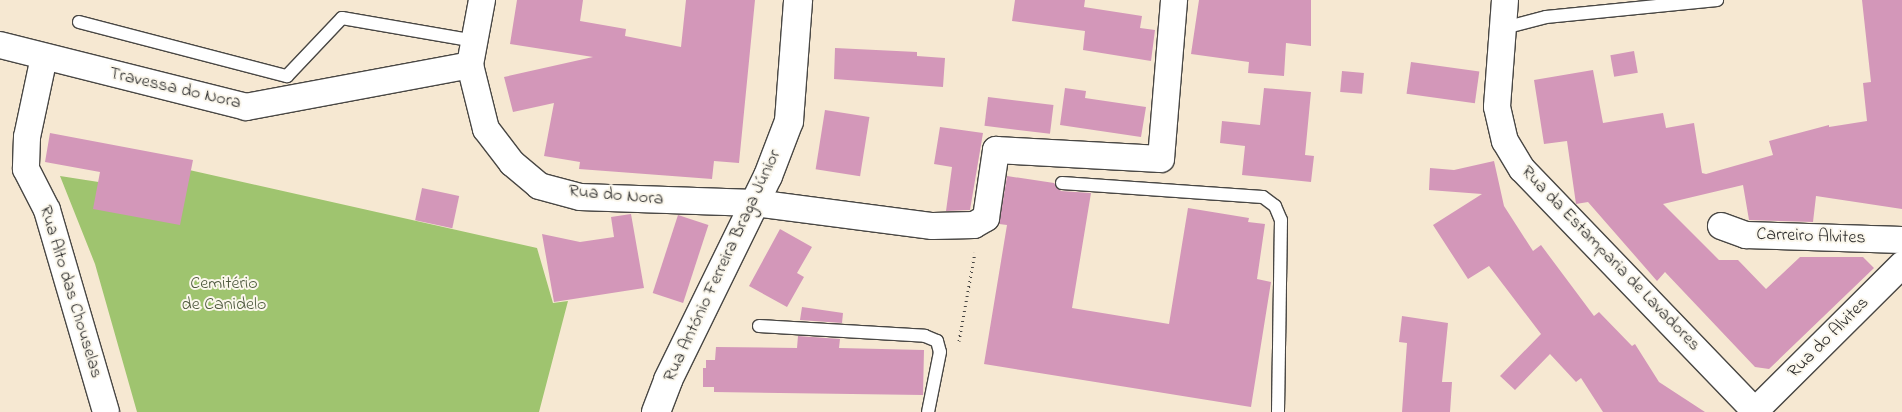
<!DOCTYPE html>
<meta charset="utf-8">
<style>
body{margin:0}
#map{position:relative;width:1902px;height:412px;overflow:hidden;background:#f6e8d2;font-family:"Indie Flower",sans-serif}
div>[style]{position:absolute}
.green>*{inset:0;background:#9fc46f}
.building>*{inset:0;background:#d397b9;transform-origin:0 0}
.path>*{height:3px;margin-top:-1.5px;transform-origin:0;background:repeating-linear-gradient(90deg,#494744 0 1px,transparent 0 5px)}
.roads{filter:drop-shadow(1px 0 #494744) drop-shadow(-1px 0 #494744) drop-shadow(0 1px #494744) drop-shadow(0 -1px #494744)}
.lane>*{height:12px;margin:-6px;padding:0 6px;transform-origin:6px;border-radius:6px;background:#fff}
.street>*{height:26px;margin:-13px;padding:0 13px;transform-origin:13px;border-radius:13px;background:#fff}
.secondary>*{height:28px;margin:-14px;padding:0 14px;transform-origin:14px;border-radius:14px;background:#fff}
span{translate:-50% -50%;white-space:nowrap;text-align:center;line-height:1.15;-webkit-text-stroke:4px #fbf7ec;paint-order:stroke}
.street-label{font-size:18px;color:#2b2b2b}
.park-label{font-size:18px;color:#4e593f}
</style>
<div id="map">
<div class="green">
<i style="clip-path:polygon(167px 165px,537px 248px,553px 303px,568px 301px,539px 412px,137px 412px,95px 264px,60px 176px,105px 183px)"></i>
</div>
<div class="building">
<i style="clip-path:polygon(517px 0,583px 0,580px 21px,626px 29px,625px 36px,681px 47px,686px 0,755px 0,739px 163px,714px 161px,712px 179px,579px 169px,580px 162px,544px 156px,554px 103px,513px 112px,504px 77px,593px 57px,510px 44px)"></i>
<i style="clip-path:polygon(1015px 0,1085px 0,1084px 7px,1142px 16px,1140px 28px,1155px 30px,1151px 61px,1083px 50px,1085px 31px,1012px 21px)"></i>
<i style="clip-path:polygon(1199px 0,1311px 0,1311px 46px,1286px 43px,1284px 76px,1248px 73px,1249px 62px,1191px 54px)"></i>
<i style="clip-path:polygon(1862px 0,1902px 0,1902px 209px,1816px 196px,1813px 222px,1749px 220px,1743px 185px,1663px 204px,1719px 260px,1738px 260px,1766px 289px,1800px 257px,1863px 257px,1874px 268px,1769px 369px,1755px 367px,1665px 272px,1657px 281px,1588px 202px,1576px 204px,1567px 141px,1544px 144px,1534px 80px,1593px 70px,1603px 123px,1663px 113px,1666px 128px,1694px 123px,1702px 173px,1706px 174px,1773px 155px,1769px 141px,1829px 125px,1829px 127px,1867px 121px,1863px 83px,1871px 82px)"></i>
<i style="clip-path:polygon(835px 48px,917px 52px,917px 56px,945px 58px,943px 87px,834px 79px)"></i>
<i style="left:1634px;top:51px;width:22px;height:24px;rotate:80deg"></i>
<i style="left:1411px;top:62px;width:69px;height:32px;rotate:8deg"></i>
<i style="left:1342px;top:71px;width:22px;height:21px;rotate:5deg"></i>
<i style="clip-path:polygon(1065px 88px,1086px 91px,1085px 98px,1146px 107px,1141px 137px,1060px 125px)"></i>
<i style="clip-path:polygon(1264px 88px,1311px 92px,1305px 155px,1314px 156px,1311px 182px,1242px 175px,1245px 146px,1220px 143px,1222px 121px,1260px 125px)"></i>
<i style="left:988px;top:97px;width:66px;height:29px;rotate:7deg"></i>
<i style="left:825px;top:110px;width:45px;height:60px;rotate:9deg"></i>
<i style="clip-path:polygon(940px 127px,983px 133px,970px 210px,946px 211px,952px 167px,934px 164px)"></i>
<i style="clip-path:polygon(50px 133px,193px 160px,180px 225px,93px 209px,100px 172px,45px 162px)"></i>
<i style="clip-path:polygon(1494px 161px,1504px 206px,1533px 251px,1541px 245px,1594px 316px,1599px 312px,1632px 346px,1635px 344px,1659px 382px,1705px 412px,1603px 412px,1581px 378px,1576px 382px,1550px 354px,1515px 390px,1500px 376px,1541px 334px,1489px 266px,1468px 279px,1433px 225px,1482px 194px,1429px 190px,1430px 168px,1454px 170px)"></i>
<i style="clip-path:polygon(1007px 176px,1054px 183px,1061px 191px,1091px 193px,1072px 308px,1169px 324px,1188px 208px,1249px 218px,1248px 222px,1265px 224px,1257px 279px,1271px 282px,1251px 407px,984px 364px,1007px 225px,999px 224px)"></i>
<i style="left:422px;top:188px;width:38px;height:33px;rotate:12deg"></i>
<i style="clip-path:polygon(631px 214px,644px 288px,554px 302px,542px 234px,580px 242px,614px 237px,611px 217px)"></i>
<i style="left:678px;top:215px;width:32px;height:82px;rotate:18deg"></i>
<i style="clip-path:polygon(780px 229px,812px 247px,797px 273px,804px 277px,787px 307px,749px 286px)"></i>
<i style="clip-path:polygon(802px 307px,843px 313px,842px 323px,800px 320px)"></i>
<i style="clip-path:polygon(1402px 316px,1448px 323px,1442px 382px,1452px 382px,1450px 412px,1402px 412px,1407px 343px,1399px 342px)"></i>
<i style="clip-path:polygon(798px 336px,840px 339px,839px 348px,924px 350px,923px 395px,714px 392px,714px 387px,703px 387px,703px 368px,706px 368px,706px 360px,715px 360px,716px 347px,797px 348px)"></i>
</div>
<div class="path">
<i style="left:959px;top:341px;width:90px;rotate:-79.8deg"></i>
</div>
<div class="roads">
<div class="lane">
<i style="left:79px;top:22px;width:215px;rotate:14.6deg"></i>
<i style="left:287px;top:76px;width:80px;rotate:-46.5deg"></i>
<i style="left:342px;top:18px;width:135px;rotate:9.8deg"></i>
<i style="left:1504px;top:28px;width:43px;rotate:-14.7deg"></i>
<i style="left:1546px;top:17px;width:172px;rotate:-5.7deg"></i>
<i style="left:1062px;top:183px;width:201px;rotate:4deg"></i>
<i style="left:1263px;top:197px;width:15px;rotate:37deg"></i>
<i style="left:1275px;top:206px;width:15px;rotate:67deg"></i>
<i style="left:1281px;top:220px;width:192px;rotate:90.9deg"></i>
<i style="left:759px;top:326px;width:166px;rotate:3.4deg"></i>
<i style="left:925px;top:336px;width:13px;rotate:23deg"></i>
<i style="left:937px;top:341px;width:11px;rotate:75deg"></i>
<i style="left:940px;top:352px;width:61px;rotate:101.3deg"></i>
</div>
<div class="street">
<i style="left:482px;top:0;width:66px;rotate:100.5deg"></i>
<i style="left:470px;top:65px;width:66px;rotate:76deg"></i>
<i style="left:486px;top:129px;width:43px;rotate:52.6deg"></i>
<i style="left:512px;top:163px;width:35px;rotate:40deg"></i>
<i style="left:539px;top:186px;width:42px;rotate:15deg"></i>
<i style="left:580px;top:197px;width:175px;rotate:2deg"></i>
<i style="left:755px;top:203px;width:179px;rotate:7.4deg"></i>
<i style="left:933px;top:226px;width:41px;rotate:-1.4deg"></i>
<i style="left:974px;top:225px;width:14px;rotate:-30deg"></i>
<i style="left:986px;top:218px;width:69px;rotate:-81.6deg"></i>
<i style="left:996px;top:150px;width:165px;rotate:3.1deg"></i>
<i style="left:1161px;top:159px;width:160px;rotate:-85.3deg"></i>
<i style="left:1505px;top:0;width:107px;rotate:94.3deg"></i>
<i style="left:1497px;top:107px;width:35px;rotate:77deg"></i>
<i style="left:1505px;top:141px;width:33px;rotate:59deg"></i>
<i style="left:1522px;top:169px;width:337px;rotate:46.1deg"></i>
<i style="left:0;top:45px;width:254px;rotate:14.1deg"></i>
<i style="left:246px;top:107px;width:228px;rotate:-10.6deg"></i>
<i style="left:44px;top:57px;width:82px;rotate:102deg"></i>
<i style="left:27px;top:137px;width:32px;rotate:92deg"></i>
<i style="left:26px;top:169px;width:46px;rotate:62.9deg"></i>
<i style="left:47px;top:210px;width:210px;rotate:73.7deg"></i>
<i style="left:1721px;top:226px;width:27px;rotate:20deg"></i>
<i style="left:1746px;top:235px;width:156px;rotate:1.8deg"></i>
<i style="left:1756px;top:410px;width:206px;rotate:-44.8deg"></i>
</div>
<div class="secondary">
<i style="left:656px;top:412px;width:34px;rotate:-69deg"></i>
<i style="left:668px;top:380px;width:227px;rotate:-63.9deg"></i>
<i style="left:768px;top:176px;width:59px;rotate:-69.1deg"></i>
<i style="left:789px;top:121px;width:121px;rotate:-85.7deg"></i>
</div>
</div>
<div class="street-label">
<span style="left:175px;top:89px;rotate:13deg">Travessa do Nora</span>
<span style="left:616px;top:196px;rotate:5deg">Rua do Nora</span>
<span style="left:1811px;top:237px;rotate:2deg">Carreiro Alvites</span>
<span style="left:1610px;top:259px;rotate:46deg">Rua da Estamparia de Lavadores</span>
<span style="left:723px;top:266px;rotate:-65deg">Rua António Ferreira Braga Júnior</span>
<span style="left:70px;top:292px;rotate:73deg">Rua Alto das Chouselas</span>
<span style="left:1829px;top:338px;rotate:-45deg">Rua do Alvites</span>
</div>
<div class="park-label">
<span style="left:224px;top:295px">Cemitério<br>de Canidelo</span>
</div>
</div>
